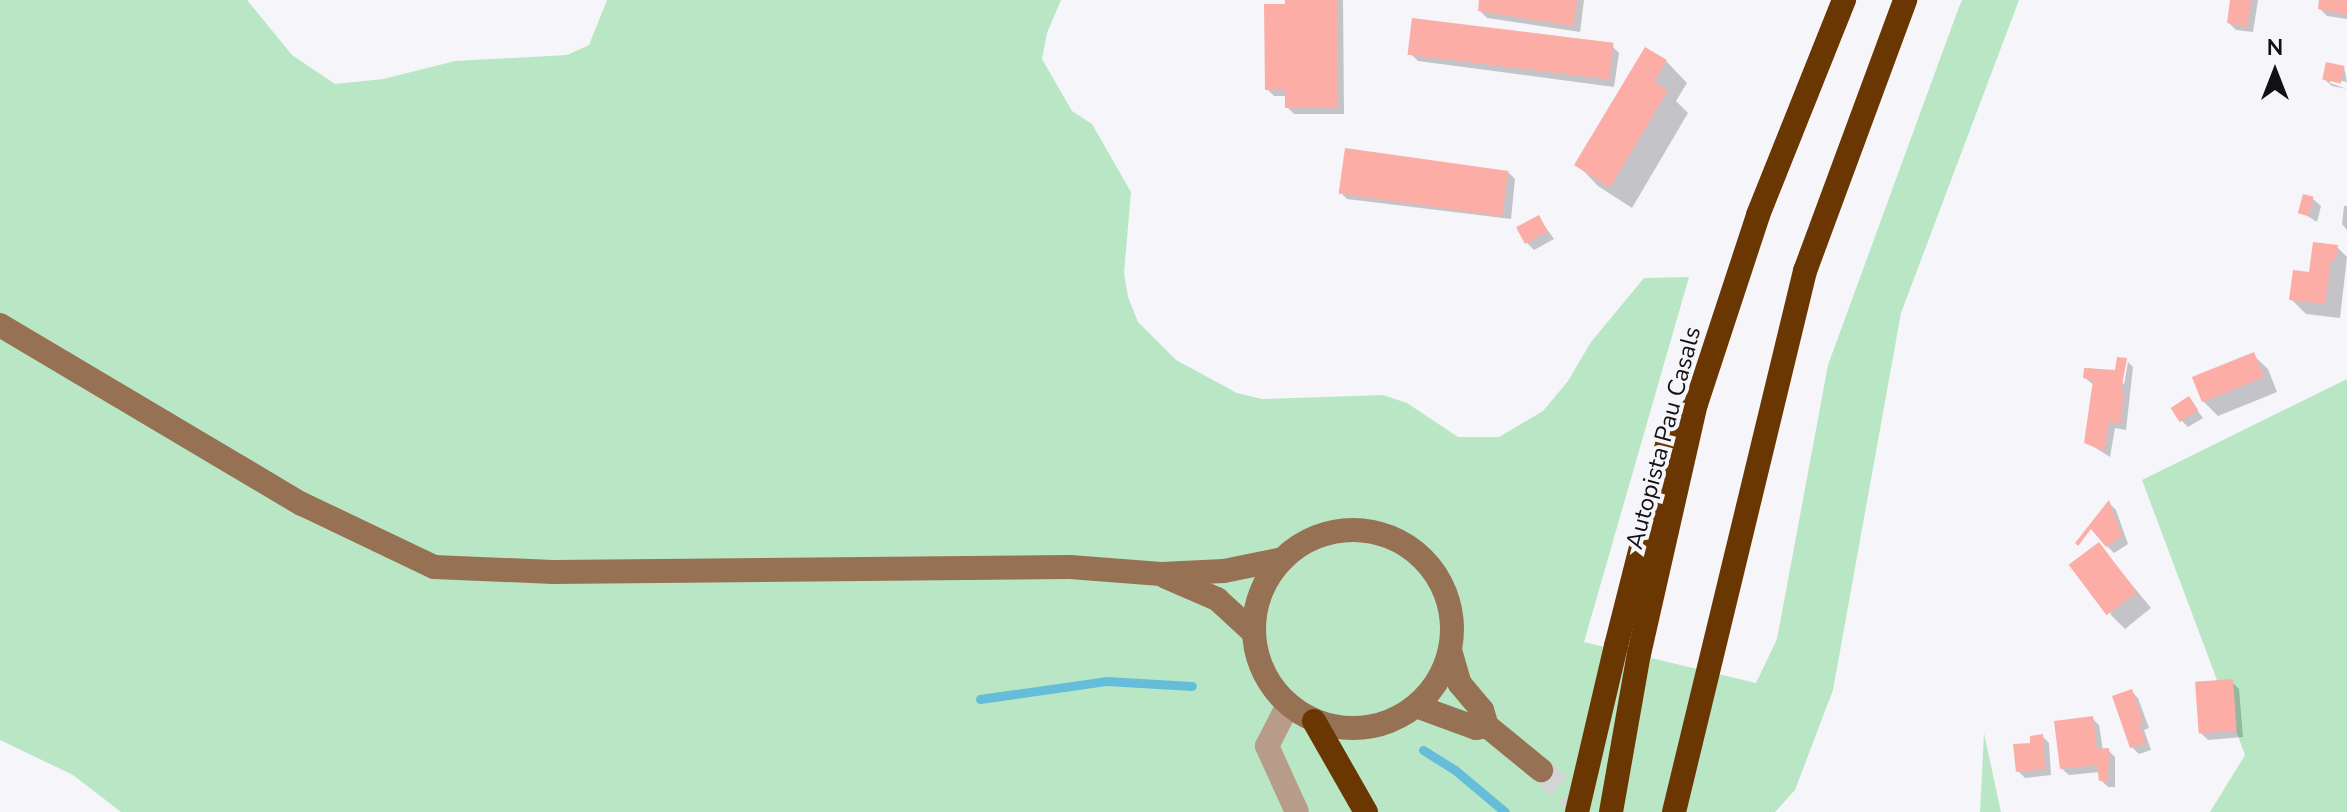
<!DOCTYPE html>
<style>
body{margin:0}
#map{position:relative;width:2347px;height:812px;overflow:hidden;background:#f6f6fa;font-family:"Nunito Sans",sans-serif}
div>[style]{position:absolute}
.green>*{inset:0;background:#b9e7c5}
.shadow>*{inset:0;background:#0003}
.stream>*{height:9px;margin:-4.5px;padding:0 4.5px;transform-origin:4.5px;border-radius:4.5px;background:#65bdd9}
.building>*{inset:0;background:#fbada6;transform-origin:0 0}
.secondary-tunnel>*{height:24px;margin-top:-12px;transform-origin:0;background:repeating-linear-gradient(90deg,#d4d4d7 0 24px,transparent 0 36px)}
.street>*{height:24px;margin:-12px;padding:0 12px;transform-origin:12px;border-radius:12px;background:#b79c89}
.secondary>*{height:24px;margin:-12px;padding:0 12px;transform-origin:12px;border-radius:12px;background:#977154}
.secondary>.ring{margin:-12px;padding:0;box-sizing:content-box;background:none;border:24px solid #977154;border-radius:50%}
.highway>*{height:24px;margin:-12px;padding:0 12px;transform-origin:12px;border-radius:12px;background:#6a3601}
.highway-bridge>*{height:24px;margin:-12px;padding:0 12px;transform-origin:12px;border-radius:12px;background:#6a3601}
span{translate:-50% -50%;white-space:nowrap;text-align:center;line-height:1.15;-webkit-text-stroke:8px #f6f6fa;paint-order:stroke}
.street-label{font-size:24px;color:#111012}
.north{position:absolute;left:2235px;top:32px;width:80px;height:80px;-webkit-text-stroke:6px #f6f6fa;paint-order:stroke;rotate:0deg;font-size:22px;font-weight:700;line-height:32px;text-align:center;color:#111012}
.north::after{content:'';display:block;margin:auto;width:28px;height:36px;background:#111012;clip-path:polygon(50% 0,100% 100%,50% 72%,0 100%)}
</style>
<div id="map">
<div class="green">
<i style="clip-path:polygon(0 0,247px 0,292px 55px,335px 84px,383px 79px,455px 61px,567px 55px,589px 45px,607px 0,1061px 0,1047px 33px,1042px 59px,1072px 111px,1092px 124px,1131px 192px,1124px 273px,1128px 297px,1138px 322px,1176px 360px,1237px 393px,1262px 399px,1383px 395px,1407px 403px,1458px 437px,1499px 437px,1543px 411px,1568px 381px,1591px 342px,1644px 278px,1689px 277px,1584px 642px,1756px 683px,1777px 639px,1828px 365px,1959px 7px,1962px 0,2019px 0,1901px 313px,1833px 690px,1795px 790px,1775px 812px,121px 812px,73px 775px,0 740px)"></i>
<i style="clip-path:polygon(2347px 379px,2347px 812px,2210px 812px,2245px 755px,2142px 480px)"></i>
<i style="clip-path:polygon(1984px 733px,2001px 812px,1980px 812px)"></i>
</div>
<div class="shadow">
<i style="clip-path:polygon(1287px 0,1343px 0,1344px 114px,1294px 114px,1287px 107px,1287px 96px,1274px 96px,1267px 89px)"></i>
<i style="clip-path:polygon(1481px 0,1584px 0,1580px 32px,1487px 18px,1480px 11px)"></i>
<i style="clip-path:polygon(2232px 0,2258px 0,2253px 32px,2236px 30px,2229px 23px)"></i>
<i style="clip-path:polygon(2321px 0,2347px 0,2347px 19px,2327px 16px,2320px 9px)"></i>
<i style="clip-path:polygon(1612px 46px,1619px 53px,1614px 87px,1418px 61px,1411px 54px)"></i>
<i style="clip-path:polygon(1666px 61px,1687px 83px,1676px 101px,1688px 113px,1632px 208px,1598px 186px,1577px 164px)"></i>
<i style="clip-path:polygon(2344px 67px,2347px 82px,2330px 79px,2330px 83px,2347px 89px,2332px 86px,2324px 79px)"></i>
<i style="clip-path:polygon(1508px 172px,1515px 179px,1511px 219px,1347px 199px,1340px 192px)"></i>
<i style="clip-path:polygon(2313px 199px,2321px 206px,2317px 222px,2301px 212px)"></i>
<i style="clip-path:polygon(2344px 206px,2347px 206px,2347px 230px,2342px 224px)"></i>
<i style="clip-path:polygon(1539px 218px,1554px 239px,1534px 250px,1527px 243px)"></i>
<i style="clip-path:polygon(2337px 247px,2347px 257px,2340px 318px,2306px 314px,2291px 299px)"></i>
<i style="clip-path:polygon(2253px 355px,2268px 369px,2277px 392px,2218px 416px,2203px 401px)"></i>
<i style="clip-path:polygon(2128px 362px,2133px 367px,2126px 430px,2115px 428px,2110px 457px,2086px 442px,2094px 385px,2085px 378px,2088px 368px,2117px 372px,2124px 385px)"></i>
<i style="clip-path:polygon(2189px 399px,2203px 418px,2188px 427px,2181px 420px)"></i>
<i style="clip-path:polygon(2109px 503px,2116px 510px,2128px 544px,2114px 553px,2107px 546px)"></i>
<i style="clip-path:polygon(2099px 545px,2151px 608px,2125px 629px,2111px 615px)"></i>
<i style="clip-path:polygon(2232px 682px,2239px 689px,2243px 737px,2208px 740px,2201px 733px)"></i>
<i style="clip-path:polygon(2131px 691px,2138px 698px,2149px 728px,2144px 730px,2151px 750px,2139px 754px,2132px 747px)"></i>
<i style="clip-path:polygon(2092px 718px,2099px 725px,2103px 751px,2108px 750px,2115px 757px,2115px 787px,2108px 787px,2101px 780px,2100px 772px,2069px 775px,2061px 768px)"></i>
<i style="clip-path:polygon(2042px 736px,2049px 743px,2051px 775px,2025px 778px,2018px 771px,2032px 744px)"></i>
</div>
<div class="stream">
<i style="left:980px;top:699px;width:127px;rotate:-8.1deg"></i>
<i style="left:1106px;top:681px;width:86px;rotate:3.3deg"></i>
<i style="left:1423px;top:750px;width:38px;rotate:32deg"></i>
<i style="left:1455px;top:770px;width:65px;rotate:40deg"></i>
</div>
<div class="building">
<i style="clip-path:polygon(1285px 0,1337px 0,1338px 108px,1285px 108px,1285px 90px,1265px 90px,1264px 4px,1285px 4px)"></i>
<i style="clip-path:polygon(1479px 0,1577px 0,1573px 26px,1478px 11px)"></i>
<i style="clip-path:polygon(2230px 0,2251px 0,2247px 27px,2227px 23px)"></i>
<i style="clip-path:polygon(2319px 0,2347px 0,2347px 15px,2318px 9px)"></i>
<i style="left:1412px;top:18px;width:203px;height:37px;rotate:7deg"></i>
<i style="clip-path:polygon(1645px 47px,1667px 60px,1654px 82px,1668px 90px,1610px 188px,1574px 165px)"></i>
<i style="left:2326px;top:62px;width:19px;height:18px;rotate:12deg"></i>
<i style="left:1345px;top:148px;width:165px;height:46px;rotate:8deg"></i>
<i style="left:2303px;top:194px;width:11px;height:20px;rotate:15deg"></i>
<i style="left:1539px;top:215px;width:19px;height:26px;rotate:62deg"></i>
<i style="clip-path:polygon(2313px 242px,2338px 245px,2336px 259px,2331px 259px,2325px 304px,2289px 300px,2293px 270px,2309px 272px)"></i>
<i style="left:2254px;top:352px;width:27px;height:67px;rotate:68deg"></i>
<i style="clip-path:polygon(2117px 357px,2127px 358px,2121px 391px,2124px 392px,2120px 424px,2109px 422px,2104px 451px,2084px 443px,2093px 380px,2083px 378px,2084px 368px,2115px 370px)"></i>
<i style="left:2189px;top:396px;width:17px;height:22px;rotate:57deg"></i>
<i style="clip-path:polygon(2109px 500px,2122px 536px,2106px 547px,2091px 529px,2078px 546px,2075px 543px)"></i>
<i style="left:2099px;top:542px;width:63px;height:38px;rotate:53deg"></i>
<i style="left:2233px;top:679px;width:52px;height:38px;rotate:86deg"></i>
<i style="clip-path:polygon(2132px 689px,2143px 721px,2139px 723px,2146px 743px,2130px 748px,2112px 696px)"></i>
<i style="clip-path:polygon(2093px 716px,2097px 749px,2109px 748px,2108px 781px,2099px 781px,2097px 765px,2060px 769px,2054px 721px)"></i>
<i style="clip-path:polygon(2043px 734px,2045px 769px,2016px 772px,2013px 744px,2030px 743px,2030px 736px)"></i>
</div>
<div class="secondary-tunnel">
<i style="left:1541px;top:770px;width:63px;rotate:41.8deg"></i>
</div>
<div class="street">
<i style="left:1288px;top:705px;width:46px;rotate:117.1deg"></i>
<i style="left:1267px;top:746px;width:72px;rotate:65.6deg"></i>
</div>
<div class="secondary">
<i style="left:0;top:325px;width:351px;rotate:30.7deg"></i>
<i style="left:302px;top:504px;width:146px;rotate:25.5deg"></i>
<i style="left:434px;top:567px;width:119px;rotate:2.4deg"></i>
<i style="left:553px;top:572px;width:517px;rotate:-0.55deg"></i>
<i style="left:1070px;top:567px;width:91px;rotate:4.4deg"></i>
<i style="left:1161px;top:574px;width:63px;rotate:-2.7deg"></i>
<i style="left:1224px;top:571px;width:60px;rotate:-11.5deg"></i>
<i class="ring" style="left:1254px;top:530px;width:174px;height:174px"></i>
<i style="left:1166px;top:577px;width:56px;rotate:23.3deg"></i>
<i style="left:1217px;top:599px;width:49px;rotate:42.5deg"></i>
<i style="left:1450px;top:650px;width:35px;rotate:74deg"></i>
<i style="left:1460px;top:684px;width:34px;rotate:50deg"></i>
<i style="left:1482px;top:710px;width:17px;rotate:73deg"></i>
<i style="left:1487px;top:726px;width:70px;rotate:39.2deg"></i>
<i style="left:1416px;top:706px;width:64px;rotate:20.1deg"></i>
<i style="left:1476px;top:728px;width:11px;rotate:-10deg"></i>
</div>
<div class="highway">
<i style="left:1616px;top:646px;width:211px;rotate:-75.8deg"></i>
<i style="left:1668px;top:441px;width:40px;rotate:-53deg"></i>
<i style="left:1314px;top:721px;width:105px;rotate:60.3deg"></i>
<i style="left:1611px;top:812px;width:160px;rotate:-80deg"></i>
<i style="left:1639px;top:654px;width:256px;rotate:-77.2deg"></i>
<i style="left:1696px;top:404px;width:199px;rotate:-71.8deg"></i>
<i style="left:1758px;top:215px;width:232px;rotate:-68.2deg"></i>
<i style="left:1674px;top:812px;width:557px;rotate:-76.39deg"></i>
<i style="left:1805px;top:271px;width:289px;rotate:-69.7deg"></i>
</div>
<div class="highway-bridge">
<i style="left:1577px;top:812px;width:171px;rotate:-76.8deg"></i>
</div>
<div class="street-label">
<span style="left:1664px;top:438px;rotate:-75deg">Autopista Pau Casals</span>
</div>
<div class="north">N</div>
</div>
